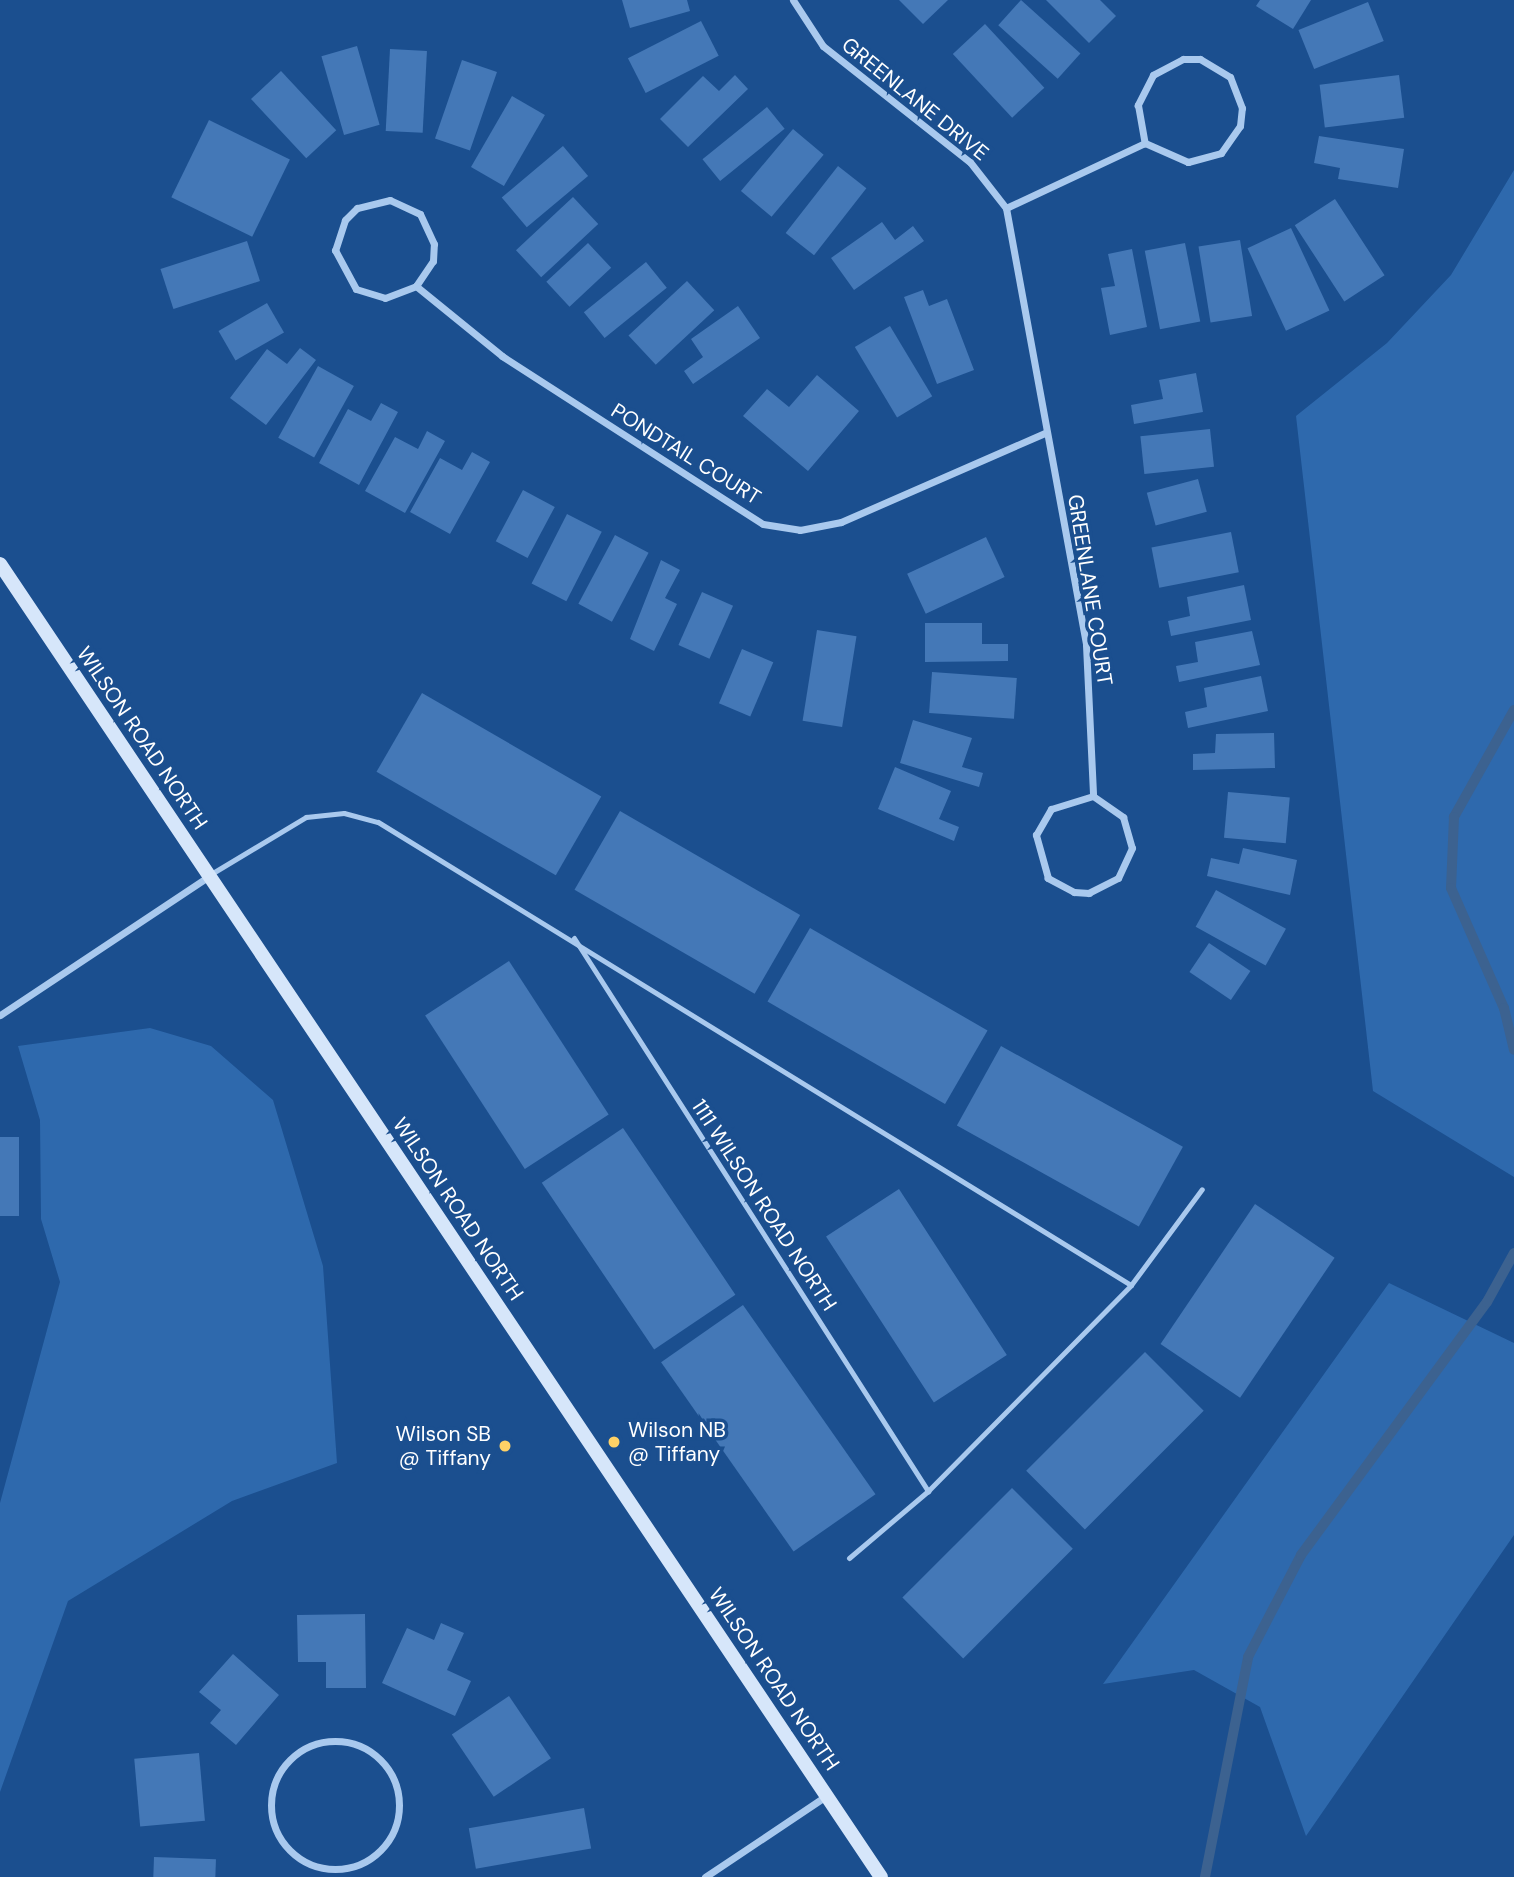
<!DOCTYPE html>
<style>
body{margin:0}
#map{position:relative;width:1514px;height:1877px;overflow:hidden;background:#1b4f8f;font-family:"DM Sans",sans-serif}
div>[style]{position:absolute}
.green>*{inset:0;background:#2e69ad}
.stream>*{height:10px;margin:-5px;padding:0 5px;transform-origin:5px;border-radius:5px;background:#3c6290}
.building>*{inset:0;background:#4478b7;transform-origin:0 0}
.lane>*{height:5px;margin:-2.5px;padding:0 2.5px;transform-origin:2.5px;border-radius:2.5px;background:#a9c9ee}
.street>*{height:7px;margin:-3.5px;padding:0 3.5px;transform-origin:3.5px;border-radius:3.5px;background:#a9c9ee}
.street>.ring{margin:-3.5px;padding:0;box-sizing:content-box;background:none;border:7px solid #a9c9ee;border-radius:50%}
.secondary>*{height:14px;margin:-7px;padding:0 7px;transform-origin:7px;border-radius:7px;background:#d6e6fa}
.dots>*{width:19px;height:19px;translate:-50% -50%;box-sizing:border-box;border:4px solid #1b4f8f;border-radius:50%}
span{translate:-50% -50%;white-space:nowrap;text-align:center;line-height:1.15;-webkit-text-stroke:7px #1b4f8f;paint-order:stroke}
.street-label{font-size:21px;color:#fff}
.poi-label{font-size:21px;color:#fff}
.left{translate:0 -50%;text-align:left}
.right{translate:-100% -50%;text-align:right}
</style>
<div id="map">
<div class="green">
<i style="clip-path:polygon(1514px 170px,1514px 1177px,1373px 1091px,1296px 416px,1387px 343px,1451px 275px)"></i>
<i style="clip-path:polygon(150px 1028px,211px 1046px,273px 1100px,323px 1266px,337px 1463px,232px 1501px,68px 1601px,0 1792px,0 1503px,60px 1282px,41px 1219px,40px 1120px,18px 1046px)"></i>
<i style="clip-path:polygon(1389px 1283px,1514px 1343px,1514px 1535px,1306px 1836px,1260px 1707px,1194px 1670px,1103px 1684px)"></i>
</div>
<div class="stream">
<i style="left:1514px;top:710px;width:123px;rotate:119.3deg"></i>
<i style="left:1454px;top:817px;width:71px;rotate:92.4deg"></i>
<i style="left:1451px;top:888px;width:131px;rotate:66.2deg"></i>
<i style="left:1504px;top:1008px;width:43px;rotate:76.6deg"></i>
<i style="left:1205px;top:1877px;width:224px;rotate:-78.9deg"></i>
<i style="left:1248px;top:1657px;width:115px;rotate:-62.5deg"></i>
<i style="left:1301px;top:1555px;width:314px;rotate:-53.7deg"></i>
<i style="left:1487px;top:1302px;width:56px;rotate:-61.1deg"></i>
</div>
<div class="building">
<i style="clip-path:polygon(622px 0,687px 0,690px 11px,630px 28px)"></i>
<i style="clip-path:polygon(899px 0,948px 0,923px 24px)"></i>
<i style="left:1021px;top:0;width:80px;height:34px;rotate:42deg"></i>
<i style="clip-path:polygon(1046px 0,1100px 0,1116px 16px,1089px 43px)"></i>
<i style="clip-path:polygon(1260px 0,1311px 0,1293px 29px,1256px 6px)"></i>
<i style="left:1368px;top:2px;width:42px;height:75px;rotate:68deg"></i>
<i style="left:701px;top:21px;width:39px;height:82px;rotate:63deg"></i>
<i style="left:985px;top:24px;width:87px;height:44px;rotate:47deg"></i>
<i style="left:357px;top:46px;width:82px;height:37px;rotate:74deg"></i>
<i style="left:390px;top:49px;width:37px;height:82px;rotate:3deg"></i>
<i style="left:462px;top:60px;width:37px;height:83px;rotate:19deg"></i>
<i style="left:281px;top:71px;width:81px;height:41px;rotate:47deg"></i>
<i style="clip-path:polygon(735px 75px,748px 89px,688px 147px,660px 119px,703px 76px,719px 91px)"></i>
<i style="left:1399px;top:75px;width:43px;height:80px;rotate:83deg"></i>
<i style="left:512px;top:96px;width:38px;height:82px;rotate:30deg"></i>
<i style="left:767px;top:107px;width:28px;height:83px;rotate:51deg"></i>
<i style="left:209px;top:120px;width:90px;height:86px;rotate:26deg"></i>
<i style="left:793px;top:129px;width:40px;height:81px;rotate:40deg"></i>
<i style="clip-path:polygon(1319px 136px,1404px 149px,1398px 188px,1338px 179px,1340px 168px,1314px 163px)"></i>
<i style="left:563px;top:146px;width:39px;height:80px;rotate:50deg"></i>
<i style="left:838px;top:166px;width:36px;height:85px;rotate:38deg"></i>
<i style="left:573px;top:197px;width:37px;height:78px;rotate:47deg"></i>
<i style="left:1335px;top:199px;width:91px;height:48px;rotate:57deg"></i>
<i style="clip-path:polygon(882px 222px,895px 240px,913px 226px,924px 241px,854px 290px,831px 258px)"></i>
<i style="left:1291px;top:228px;width:91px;height:48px;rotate:65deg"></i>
<i style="left:1240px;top:240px;width:77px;height:42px;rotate:81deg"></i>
<i style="left:247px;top:241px;width:42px;height:91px;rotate:72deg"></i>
<i style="left:588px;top:243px;width:34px;height:57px;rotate:47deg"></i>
<i style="left:1185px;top:243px;width:80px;height:41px;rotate:79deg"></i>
<i style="clip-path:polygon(1132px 249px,1147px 327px,1110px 335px,1101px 288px,1115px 286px,1108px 254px)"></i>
<i style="left:646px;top:262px;width:33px;height:80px;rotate:51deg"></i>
<i style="left:687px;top:281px;width:40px;height:80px;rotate:47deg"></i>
<i style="clip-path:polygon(923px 290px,929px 306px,947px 299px,974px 370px,937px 384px,904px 297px)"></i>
<i style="left:267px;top:303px;width:34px;height:56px;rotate:60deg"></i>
<i style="clip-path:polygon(738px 306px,760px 338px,693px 384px,684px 371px,703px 357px,691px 339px)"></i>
<i style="left:890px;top:326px;width:82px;height:41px;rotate:59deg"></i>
<i style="clip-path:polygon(300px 348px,316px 360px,266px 425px,230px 398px,267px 349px,287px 364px)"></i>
<i style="left:318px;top:366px;width:41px;height:82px;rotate:29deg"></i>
<i style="clip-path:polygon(1196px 373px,1203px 412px,1134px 424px,1131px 405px,1163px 399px,1159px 380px)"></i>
<i style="clip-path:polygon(817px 375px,859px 411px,808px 471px,743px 416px,767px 389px,789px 407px)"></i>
<i style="clip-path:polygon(381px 403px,398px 412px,359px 485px,319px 463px,348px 409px,371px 421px)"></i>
<i style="left:1210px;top:429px;width:38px;height:70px;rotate:84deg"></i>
<i style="clip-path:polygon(427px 431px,445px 441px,405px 513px,365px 491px,395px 437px,418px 449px)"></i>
<i style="clip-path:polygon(472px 452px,490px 462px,450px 534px,410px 512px,440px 458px,462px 470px)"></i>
<i style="left:1198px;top:479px;width:34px;height:53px;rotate:75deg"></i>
<i style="left:523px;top:490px;width:36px;height:58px;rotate:28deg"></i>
<i style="left:567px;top:514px;width:39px;height:78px;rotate:27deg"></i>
<i style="left:1231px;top:532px;width:41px;height:81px;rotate:79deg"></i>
<i style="left:615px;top:535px;width:38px;height:78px;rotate:28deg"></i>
<i style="left:986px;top:537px;width:44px;height:87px;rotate:65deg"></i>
<i style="clip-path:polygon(661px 560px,680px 570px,665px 598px,677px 604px,654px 651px,630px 639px)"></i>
<i style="clip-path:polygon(1244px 585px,1251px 620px,1171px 636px,1168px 621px,1190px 616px,1187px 597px)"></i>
<i style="left:702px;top:592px;width:34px;height:58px;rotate:24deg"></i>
<i style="clip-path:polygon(925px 623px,982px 623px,982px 644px,1008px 644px,1008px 661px,925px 662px)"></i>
<i style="left:817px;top:630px;width:40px;height:92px;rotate:9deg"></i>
<i style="clip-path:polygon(1252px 631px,1260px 665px,1179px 682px,1176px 666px,1198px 662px,1195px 642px)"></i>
<i style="left:742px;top:649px;width:34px;height:59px;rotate:23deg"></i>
<i style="left:932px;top:672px;width:85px;height:41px;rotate:4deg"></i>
<i style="clip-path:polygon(1261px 676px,1268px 711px,1188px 728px,1185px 712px,1207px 707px,1204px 688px)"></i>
<i style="left:422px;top:693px;width:207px;height:91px;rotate:30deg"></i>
<i style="clip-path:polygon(913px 720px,972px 738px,962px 767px,983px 773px,979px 787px,900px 763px)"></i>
<i style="clip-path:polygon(1274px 733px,1275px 768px,1193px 770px,1193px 754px,1215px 753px,1216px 734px)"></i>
<i style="clip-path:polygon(895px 767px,951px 791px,939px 819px,959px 827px,954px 841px,878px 809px)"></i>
<i style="left:1228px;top:792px;width:62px;height:46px;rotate:5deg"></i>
<i style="left:620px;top:811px;width:208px;height:91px;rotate:30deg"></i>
<i style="clip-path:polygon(1243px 848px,1297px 860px,1290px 895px,1207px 876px,1211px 858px,1239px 864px)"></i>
<i style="left:1216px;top:890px;width:80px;height:42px;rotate:29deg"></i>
<i style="left:810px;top:928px;width:205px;height:85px;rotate:30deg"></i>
<i style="left:1209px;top:943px;width:50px;height:35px;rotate:34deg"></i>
<i style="left:509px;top:961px;width:183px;height:100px;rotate:57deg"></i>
<i style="left:1001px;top:1046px;width:208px;height:91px;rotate:29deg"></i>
<i style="left:623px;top:1128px;width:201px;height:98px;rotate:56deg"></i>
<i style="left:0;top:1137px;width:19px;height:79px"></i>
<i style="left:899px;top:1189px;width:198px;height:87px;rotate:57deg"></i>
<i style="left:1255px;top:1204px;width:96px;height:169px;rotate:34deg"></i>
<i style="left:743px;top:1305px;width:231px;height:100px;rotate:55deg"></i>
<i style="left:1145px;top:1352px;width:83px;height:168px;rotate:45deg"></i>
<i style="left:1012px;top:1488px;width:86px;height:155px;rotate:45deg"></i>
<i style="clip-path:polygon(365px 1614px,366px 1688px,326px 1688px,326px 1662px,298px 1662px,297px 1615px)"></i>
<i style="clip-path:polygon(441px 1623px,464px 1633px,447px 1670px,471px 1681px,455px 1716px,382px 1683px,407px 1628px,434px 1640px)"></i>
<i style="clip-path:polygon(233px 1654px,279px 1695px,236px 1745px,210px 1723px,221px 1710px,199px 1692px)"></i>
<i style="left:509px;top:1696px;width:75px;height:69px;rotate:56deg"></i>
<i style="left:199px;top:1753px;width:68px;height:65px;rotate:85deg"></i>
<i style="left:584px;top:1808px;width:41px;height:117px;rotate:80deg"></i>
<i style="left:154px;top:1857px;width:62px;height:20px;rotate:2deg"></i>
</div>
<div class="lane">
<i style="left:211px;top:874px;width:111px;rotate:-31deg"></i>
<i style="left:306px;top:817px;width:38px;rotate:-6deg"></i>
<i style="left:344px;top:813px;width:35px;rotate:15deg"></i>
<i style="left:378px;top:822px;width:884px;rotate:31.59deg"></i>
<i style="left:574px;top:938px;width:657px;rotate:57.37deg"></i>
<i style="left:849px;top:1558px;width:104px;rotate:-40.3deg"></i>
<i style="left:928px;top:1491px;width:289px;rotate:-45.4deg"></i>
<i style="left:1131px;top:1285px;width:119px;rotate:-53.5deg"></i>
</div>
<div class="street">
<i style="left:793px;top:0;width:55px;rotate:56.9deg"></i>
<i style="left:823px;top:46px;width:187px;rotate:38.3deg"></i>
<i style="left:970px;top:162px;width:58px;rotate:52deg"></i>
<i style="left:1006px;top:208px;width:444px;rotate:79.6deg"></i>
<i style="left:1086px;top:645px;width:151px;rotate:87.3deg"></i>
<i style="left:1093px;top:796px;width:37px;rotate:35deg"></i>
<i style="left:1123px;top:817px;width:32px;rotate:74deg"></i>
<i style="left:1132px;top:848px;width:33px;rotate:115deg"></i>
<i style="left:1118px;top:878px;width:33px;rotate:153deg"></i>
<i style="left:1089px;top:893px;width:15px;rotate:-176deg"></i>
<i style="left:1074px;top:892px;width:30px;rotate:-152deg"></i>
<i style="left:1048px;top:878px;width:45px;rotate:-105.6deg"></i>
<i style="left:1036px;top:835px;width:30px;rotate:-60deg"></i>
<i style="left:1051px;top:809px;width:44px;rotate:-17.2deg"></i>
<i style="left:1006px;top:208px;width:153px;rotate:-25.1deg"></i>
<i style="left:1145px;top:143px;width:47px;rotate:23.8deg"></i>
<i style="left:1188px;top:162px;width:34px;rotate:-15deg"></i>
<i style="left:1221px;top:153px;width:33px;rotate:-55deg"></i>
<i style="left:1240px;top:126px;width:18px;rotate:-84deg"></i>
<i style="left:1242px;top:108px;width:33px;rotate:-111deg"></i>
<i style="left:1230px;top:77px;width:35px;rotate:-149deg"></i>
<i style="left:1200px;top:59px;width:17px;rotate:180deg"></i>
<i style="left:1183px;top:59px;width:34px;rotate:152deg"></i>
<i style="left:1153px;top:75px;width:34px;rotate:117deg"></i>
<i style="left:1138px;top:105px;width:39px;rotate:80deg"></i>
<i style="left:416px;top:286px;width:30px;rotate:-56deg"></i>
<i style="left:433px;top:261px;width:17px;rotate:-87deg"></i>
<i style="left:434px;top:244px;width:33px;rotate:-115deg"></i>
<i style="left:420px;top:214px;width:33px;rotate:-155deg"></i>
<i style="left:390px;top:200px;width:34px;rotate:166deg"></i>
<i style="left:357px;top:208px;width:17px;rotate:135deg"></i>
<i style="left:345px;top:220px;width:32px;rotate:108deg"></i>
<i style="left:335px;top:250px;width:44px;rotate:61.7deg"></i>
<i style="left:356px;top:289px;width:30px;rotate:17deg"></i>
<i style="left:385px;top:298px;width:33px;rotate:-21deg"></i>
<i style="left:416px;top:286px;width:111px;rotate:39.1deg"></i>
<i style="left:502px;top:356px;width:310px;rotate:32.8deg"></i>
<i style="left:763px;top:524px;width:37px;rotate:9deg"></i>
<i style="left:800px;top:530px;width:42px;rotate:-11deg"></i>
<i style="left:841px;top:522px;width:223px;rotate:-23.6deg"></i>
<i style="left:0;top:1015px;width:251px;rotate:-33.6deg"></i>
<i class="ring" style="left:271px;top:1741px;width:121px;height:121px"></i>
<i style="left:705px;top:1877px;width:146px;rotate:-33.8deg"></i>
</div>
<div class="secondary">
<i style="left:0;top:564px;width:1581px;rotate:56.14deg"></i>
</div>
<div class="dots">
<i style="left:614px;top:1442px;background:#ffd166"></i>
<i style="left:505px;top:1446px;background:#ffd166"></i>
</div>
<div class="street-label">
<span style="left:915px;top:99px;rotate:39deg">GREENLANE DRIVE</span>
<span style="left:686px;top:454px;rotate:32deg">PONDTAIL COURT</span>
<span style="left:1090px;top:590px;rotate:81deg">GREENLANE COURT</span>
<span style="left:142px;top:738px;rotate:56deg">WILSON ROAD NORTH</span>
<span style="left:764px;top:1205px;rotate:57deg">1111 WILSON ROAD NORTH</span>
<span style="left:458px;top:1209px;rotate:56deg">WILSON ROAD NORTH</span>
<span style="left:774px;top:1679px;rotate:56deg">WILSON ROAD NORTH</span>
</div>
<div class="poi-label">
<span class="left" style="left:628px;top:1442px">Wilson NB<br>@ Tiffany</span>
<span class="right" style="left:491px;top:1446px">Wilson SB<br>@ Tiffany</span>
</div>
</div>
